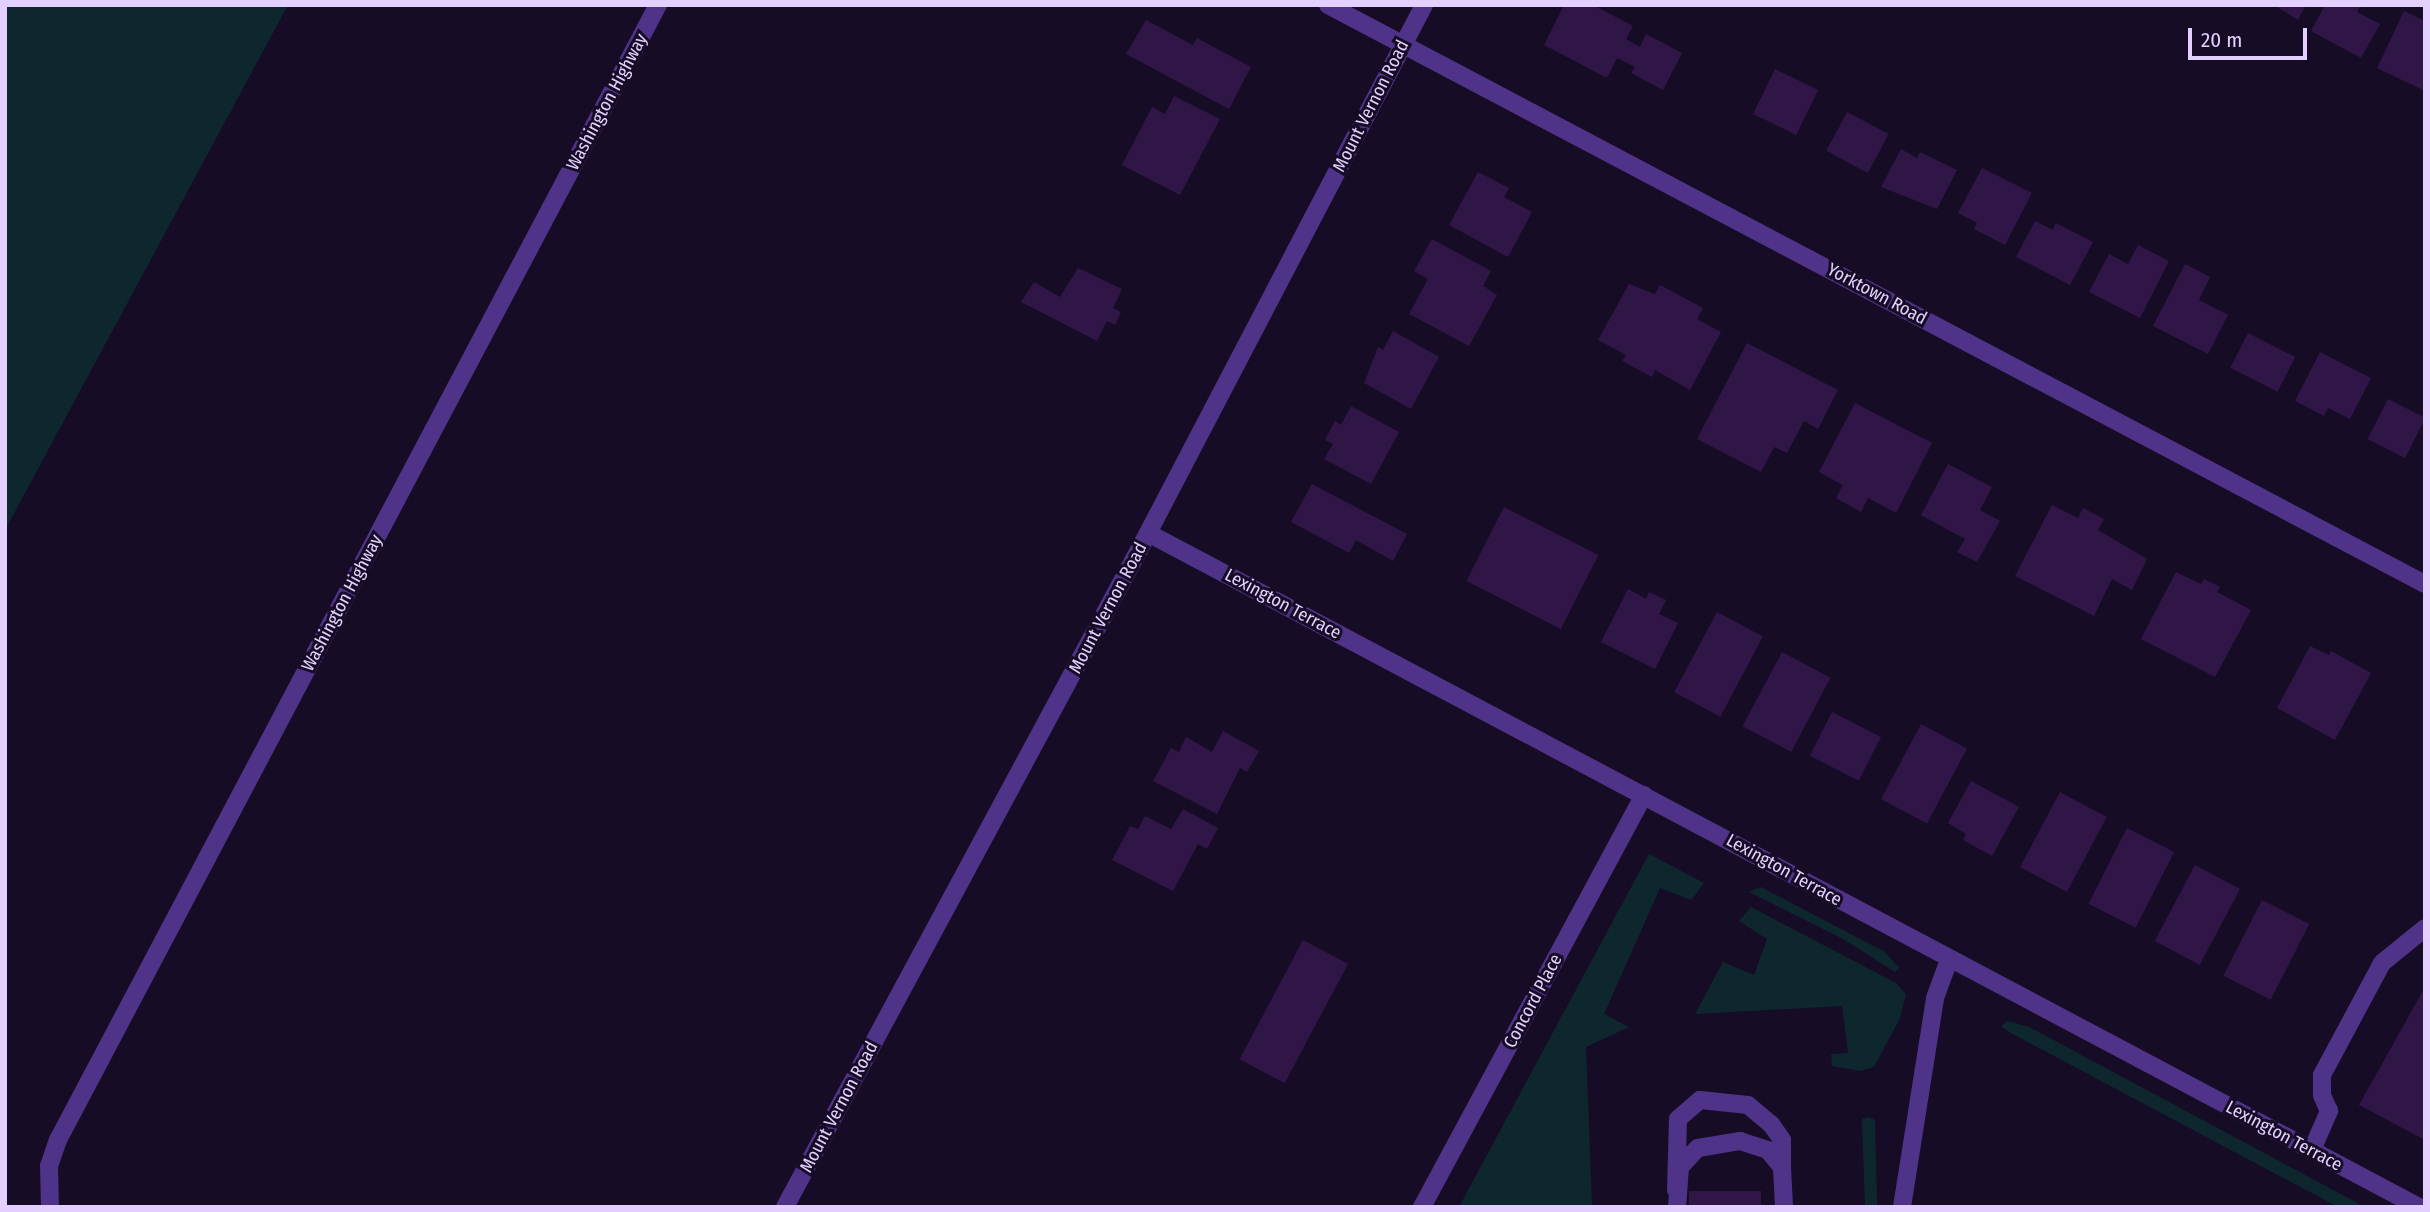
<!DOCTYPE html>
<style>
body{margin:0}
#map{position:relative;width:2430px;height:1212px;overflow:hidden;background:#170c25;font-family:"Fira Sans Condensed",sans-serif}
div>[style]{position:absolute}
.green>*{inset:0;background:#0e272f}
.building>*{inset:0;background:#2f1647;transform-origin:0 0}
.minor>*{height:18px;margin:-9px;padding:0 9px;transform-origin:9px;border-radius:9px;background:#4f3388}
span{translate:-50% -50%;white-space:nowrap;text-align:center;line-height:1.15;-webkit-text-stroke:6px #170c25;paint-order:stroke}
.street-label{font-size:18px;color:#e3d0ff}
.frame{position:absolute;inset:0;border:7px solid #e3d0ff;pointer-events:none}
.scale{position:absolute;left:2188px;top:28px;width:119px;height:32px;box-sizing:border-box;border:4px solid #e3d0ff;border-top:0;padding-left:9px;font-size:21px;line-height:24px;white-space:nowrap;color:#e3d0ff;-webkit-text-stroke:5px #170c25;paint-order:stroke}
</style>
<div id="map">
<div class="green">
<i style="clip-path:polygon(5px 5px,288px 5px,5px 530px)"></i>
<i style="clip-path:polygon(1649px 854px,1704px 883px,1691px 900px,1660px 888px,1604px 1014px,1629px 1027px,1586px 1047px,1592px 1207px,1459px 1207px)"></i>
<i style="clip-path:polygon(1761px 887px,1885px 952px,1899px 968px,1895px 972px,1843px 939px,1749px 892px)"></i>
<i style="clip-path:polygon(1751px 907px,1896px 983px,1906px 994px,1900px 1018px,1874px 1067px,1860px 1071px,1832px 1066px,1831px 1054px,1848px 1053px,1842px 1006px,1695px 1014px,1723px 962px,1754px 975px,1767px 939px,1739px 921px)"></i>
<i style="clip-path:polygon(2007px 1021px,2029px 1027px,2365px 1207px,2338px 1207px,2011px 1033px,2001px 1026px)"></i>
<i style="clip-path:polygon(1869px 1117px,1875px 1120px,1877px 1207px,1865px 1207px,1862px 1119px)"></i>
</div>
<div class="building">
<i style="clip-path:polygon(1564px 5px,1593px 5px,1633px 26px,1626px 39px,1640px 47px,1646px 34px,1682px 53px,1663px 90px,1631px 73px,1635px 67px,1617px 58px,1607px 78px,1544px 45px)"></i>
<i style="clip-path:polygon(2274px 5px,2306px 5px,2298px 20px)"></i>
<i style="clip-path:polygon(2325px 5px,2361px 5px,2357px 12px,2380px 24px,2361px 58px,2311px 31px)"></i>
<i style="clip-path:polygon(2404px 11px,2425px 21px,2425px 91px,2377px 68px)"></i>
<i style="clip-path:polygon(1146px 20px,1193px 45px,1197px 38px,1251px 67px,1229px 109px,1126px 54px)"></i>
<i style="left:1775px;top:69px;width:48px;height:50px;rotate:26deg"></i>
<i style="clip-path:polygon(1174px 96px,1220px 119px,1180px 195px,1122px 165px,1152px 107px,1165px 114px)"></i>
<i style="left:1847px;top:112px;width:47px;height:44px;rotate:28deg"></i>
<i style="clip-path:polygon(1901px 149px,1917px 158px,1920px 152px,1957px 170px,1937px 209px,1881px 187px)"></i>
<i style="clip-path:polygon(1982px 168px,2032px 193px,2005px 245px,1974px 229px,1977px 223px,1958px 213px)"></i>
<i style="clip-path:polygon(1478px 172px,1509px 188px,1504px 197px,1532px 212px,1508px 257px,1449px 225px)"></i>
<i style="clip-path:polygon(2035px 221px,2053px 230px,2056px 223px,2093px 242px,2070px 285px,2016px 257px)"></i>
<i style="clip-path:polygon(1432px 239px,1491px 271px,1483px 286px,1497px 295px,1469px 346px,1409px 314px,1428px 279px,1414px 271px)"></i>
<i style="clip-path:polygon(2138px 245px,2169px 261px,2140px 318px,2089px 292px,2109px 254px,2128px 264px)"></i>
<i style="clip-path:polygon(2185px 264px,2210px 277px,2199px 300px,2228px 315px,2208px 354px,2153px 326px)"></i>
<i style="clip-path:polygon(1078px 268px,1122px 289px,1113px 308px,1121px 312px,1115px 325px,1107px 321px,1097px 341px,1021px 302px,1034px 282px,1060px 297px)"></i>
<i style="clip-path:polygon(1629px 284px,1655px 294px,1660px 285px,1703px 308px,1697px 319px,1721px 332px,1690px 390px,1655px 370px,1652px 377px,1622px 361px,1626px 355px,1598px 340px)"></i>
<i style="clip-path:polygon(1393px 331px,1439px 357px,1411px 409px,1364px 383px,1378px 347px,1383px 350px)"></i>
<i style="left:2248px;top:333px;width:53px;height:39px;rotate:27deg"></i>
<i style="clip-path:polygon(1747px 343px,1838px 390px,1818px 429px,1804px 421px,1787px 453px,1774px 447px,1761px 472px,1697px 439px)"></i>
<i style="clip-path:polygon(2320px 352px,2371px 378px,2350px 419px,2328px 408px,2324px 416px,2295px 401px)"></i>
<i style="left:2388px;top:399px;width:42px;height:45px;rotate:27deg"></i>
<i style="clip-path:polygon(1855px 403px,1932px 443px,1896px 513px,1868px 498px,1861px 512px,1836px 498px,1843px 485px,1819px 472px)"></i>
<i style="clip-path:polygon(1351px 406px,1399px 432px,1371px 484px,1324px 459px,1333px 444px,1325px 440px,1335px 421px,1341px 425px)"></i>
<i style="clip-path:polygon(1948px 464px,1992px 487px,1980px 510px,2000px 521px,1977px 562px,1957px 552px,1965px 539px,1921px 515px)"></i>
<i style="clip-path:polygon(1312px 484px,1407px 534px,1393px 561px,1356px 540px,1349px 553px,1291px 522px)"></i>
<i style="clip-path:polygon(2052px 505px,2078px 518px,2083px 508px,2104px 519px,2098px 530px,2147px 559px,2132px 590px,2112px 579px,2094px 616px,2015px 576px)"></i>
<i style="left:1504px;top:507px;width:106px;height:83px;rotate:27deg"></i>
<i style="clip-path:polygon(2176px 572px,2201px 584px,2204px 579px,2220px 587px,2217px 592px,2251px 610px,2215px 677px,2141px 639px)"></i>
<i style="clip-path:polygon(1628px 589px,1646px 599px,1649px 592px,1666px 600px,1659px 614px,1678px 623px,1655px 669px,1601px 642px)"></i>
<i style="left:1717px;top:612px;width:52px;height:91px;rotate:28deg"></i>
<i style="clip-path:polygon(2310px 646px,2329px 655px,2331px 651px,2371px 673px,2335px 740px,2277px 708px)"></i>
<i style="left:1782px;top:652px;width:55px;height:84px;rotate:28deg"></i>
<i style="left:1832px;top:712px;width:55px;height:49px;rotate:27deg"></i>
<i style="left:1921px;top:724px;width:52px;height:85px;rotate:28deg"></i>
<i style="clip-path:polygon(1223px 731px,1259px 751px,1247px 772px,1240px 768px,1217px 814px,1153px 781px,1171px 748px,1179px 752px,1186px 737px,1212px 752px)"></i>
<i style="clip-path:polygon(1971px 781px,2019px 807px,1992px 856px,1963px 840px,1966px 834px,1948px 823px)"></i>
<i style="left:2060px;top:792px;width:53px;height:85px;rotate:28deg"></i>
<i style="clip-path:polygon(1183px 809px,1218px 828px,1207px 849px,1198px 844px,1173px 891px,1112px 860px,1130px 826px,1138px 829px,1145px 816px,1171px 829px)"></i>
<i style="left:2127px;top:828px;width:53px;height:85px;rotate:27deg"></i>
<i style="left:2195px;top:865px;width:51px;height:86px;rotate:28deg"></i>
<i style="left:2262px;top:900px;width:53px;height:85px;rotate:27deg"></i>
<i style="left:1303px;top:940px;width:51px;height:135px;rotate:28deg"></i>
<i style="clip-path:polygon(2425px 987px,2425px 1140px,2359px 1105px)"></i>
<i style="left:1761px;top:1191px;width:16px;height:72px;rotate:90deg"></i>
</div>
<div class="minor">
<i style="left:1328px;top:5px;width:1240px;rotate:27.83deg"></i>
<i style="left:1148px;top:533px;width:1439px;rotate:27.94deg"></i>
<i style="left:2312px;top:1150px;width:43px;rotate:-66.4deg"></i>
<i style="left:2329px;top:1111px;width:17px;rotate:-114deg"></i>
<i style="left:2322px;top:1095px;width:20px;rotate:-90deg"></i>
<i style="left:2322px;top:1075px;width:127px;rotate:-61.8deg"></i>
<i style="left:2382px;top:963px;width:55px;rotate:-39.1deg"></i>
<i style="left:1676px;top:1190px;width:71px;rotate:-88.4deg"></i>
<i style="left:1678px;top:1119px;width:29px;rotate:-41deg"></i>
<i style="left:1700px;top:1100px;width:48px;rotate:5.9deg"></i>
<i style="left:1748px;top:1105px;width:30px;rotate:40deg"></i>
<i style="left:1771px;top:1124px;width:19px;rotate:55deg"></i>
<i style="left:1782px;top:1140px;width:27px;rotate:90deg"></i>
<i style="left:50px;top:1207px;width:41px;rotate:-91.4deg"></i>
<i style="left:49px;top:1166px;width:28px;rotate:-71deg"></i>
<i style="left:58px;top:1140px;width:1284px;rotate:-62.14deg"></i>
<i style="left:785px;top:1207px;width:766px;rotate:-61.69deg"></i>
<i style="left:1148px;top:533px;width:596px;rotate:-62.4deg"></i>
<i style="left:1422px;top:1207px;width:468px;rotate:-61.7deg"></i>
<i style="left:1677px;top:1207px;width:40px;rotate:-85.7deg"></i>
<i style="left:1680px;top:1167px;width:26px;rotate:-47deg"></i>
<i style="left:1698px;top:1148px;width:43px;rotate:-9.5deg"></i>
<i style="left:1740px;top:1141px;width:29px;rotate:18deg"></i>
<i style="left:1768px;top:1150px;width:22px;rotate:51deg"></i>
<i style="left:1782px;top:1167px;width:40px;rotate:87.1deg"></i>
<i style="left:1902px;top:1207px;width:212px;rotate:-81deg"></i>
<i style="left:1935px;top:998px;width:40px;rotate:-69.8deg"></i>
</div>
<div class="street-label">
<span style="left:607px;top:102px;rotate:-62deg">Washington Highway</span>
<span style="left:1371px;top:106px;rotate:-63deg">Mount Vernon Road</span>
<span style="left:1877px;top:294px;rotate:28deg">Yorktown Road</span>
<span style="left:342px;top:603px;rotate:-62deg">Washington Highway</span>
<span style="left:1283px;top:604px;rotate:28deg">Lexington Terrace</span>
<span style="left:1108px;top:608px;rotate:-62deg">Mount Vernon Road</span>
<span style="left:1784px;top:870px;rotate:29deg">Lexington Terrace</span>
<span style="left:1533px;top:1001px;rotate:-62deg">Concord Place</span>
<span style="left:839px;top:1107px;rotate:-62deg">Mount Vernon Road</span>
<span style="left:2284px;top:1136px;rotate:28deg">Lexington Terrace</span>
</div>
<div class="frame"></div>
<div class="scale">20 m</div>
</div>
